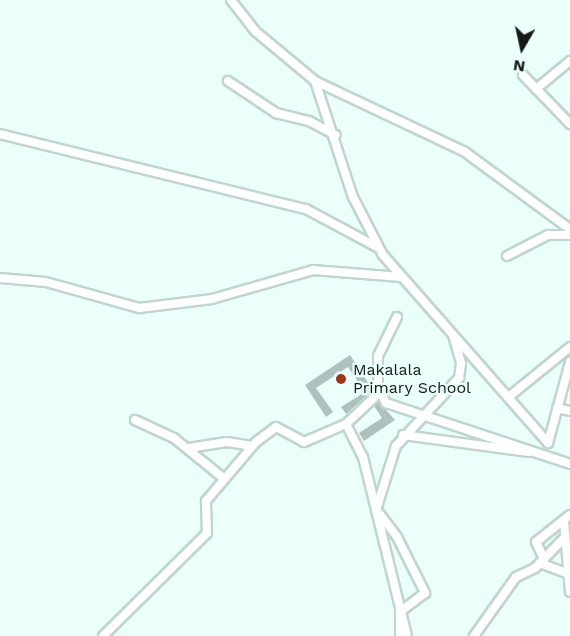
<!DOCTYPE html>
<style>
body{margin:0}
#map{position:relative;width:570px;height:636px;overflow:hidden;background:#ebfffb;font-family:"Work Sans",sans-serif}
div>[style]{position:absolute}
.building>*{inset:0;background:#aec1be}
.roads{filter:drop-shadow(2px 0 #c0d4d0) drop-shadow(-2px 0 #c0d4d0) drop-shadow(0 2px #c0d4d0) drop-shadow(0 -2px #c0d4d0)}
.minor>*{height:8px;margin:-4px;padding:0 4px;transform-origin:4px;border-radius:4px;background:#fff}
.dots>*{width:16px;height:16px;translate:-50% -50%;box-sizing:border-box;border:3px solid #ebfffb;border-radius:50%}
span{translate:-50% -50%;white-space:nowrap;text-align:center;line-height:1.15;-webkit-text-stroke:4.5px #ebfffb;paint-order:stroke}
.poi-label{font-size:16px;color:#141b1a}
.left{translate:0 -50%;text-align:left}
.north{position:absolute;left:492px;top:18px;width:60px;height:60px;-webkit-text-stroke:4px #ebfffb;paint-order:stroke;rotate:189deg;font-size:16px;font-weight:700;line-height:24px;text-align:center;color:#141b1a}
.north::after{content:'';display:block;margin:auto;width:21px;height:27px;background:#141b1a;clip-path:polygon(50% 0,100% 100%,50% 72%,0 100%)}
</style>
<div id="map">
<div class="building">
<i style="clip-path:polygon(350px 355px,373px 390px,346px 414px,341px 407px,365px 392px,348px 367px,316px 388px,333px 412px,326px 417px,305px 385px)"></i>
<i style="clip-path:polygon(379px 402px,395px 420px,364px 441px,359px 433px,382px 418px,374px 406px)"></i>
</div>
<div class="roads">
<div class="minor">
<i style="left:231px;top:0;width:39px;rotate:52deg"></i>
<i style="left:255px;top:31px;width:78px;rotate:39.8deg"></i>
<i style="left:315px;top:81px;width:122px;rotate:71.9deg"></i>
<i style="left:353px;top:197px;width:65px;rotate:62.7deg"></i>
<i style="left:383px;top:255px;width:250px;rotate:48.7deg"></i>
<i style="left:523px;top:75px;width:68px;rotate:46.2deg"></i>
<i style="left:228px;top:81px;width:58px;rotate:33.7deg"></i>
<i style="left:276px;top:113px;width:34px;rotate:14deg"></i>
<i style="left:309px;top:121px;width:30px;rotate:28deg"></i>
<i style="left:315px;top:81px;width:166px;rotate:25.3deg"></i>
<i style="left:465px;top:152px;width:130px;rotate:36.3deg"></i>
<i style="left:536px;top:89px;width:44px;rotate:-39.5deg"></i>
<i style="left:0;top:134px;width:315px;rotate:13.8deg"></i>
<i style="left:306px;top:209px;width:81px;rotate:28.2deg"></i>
<i style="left:507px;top:256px;width:46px;rotate:-27.1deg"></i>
<i style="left:548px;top:235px;width:22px"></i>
<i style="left:0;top:278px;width:46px;rotate:5deg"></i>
<i style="left:46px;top:282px;width:97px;rotate:15.6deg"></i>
<i style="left:139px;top:308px;width:74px;rotate:-7deg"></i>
<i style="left:212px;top:299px;width:105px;rotate:-16deg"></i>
<i style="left:313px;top:270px;width:89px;rotate:4.5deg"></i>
<i style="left:397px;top:317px;width:43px;rotate:116deg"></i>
<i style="left:378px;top:356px;width:30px;rotate:90deg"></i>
<i style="left:378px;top:386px;width:19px;rotate:65deg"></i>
<i style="left:386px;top:403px;width:194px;rotate:18.3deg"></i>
<i style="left:379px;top:393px;width:45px;rotate:136.8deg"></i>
<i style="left:346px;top:424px;width:37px;rotate:63deg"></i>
<i style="left:363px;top:457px;width:184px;rotate:76.2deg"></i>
<i style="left:511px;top:395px;width:76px;rotate:-39.1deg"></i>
<i style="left:557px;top:408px;width:13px;rotate:13deg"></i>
<i style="left:135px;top:420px;width:43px;rotate:24.8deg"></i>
<i style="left:174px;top:438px;width:62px;rotate:39.1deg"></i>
<i style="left:403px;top:435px;width:127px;rotate:7.7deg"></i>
<i style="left:548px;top:443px;width:84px;rotate:-74.8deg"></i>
<i style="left:189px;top:448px;width:38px;rotate:-9deg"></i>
<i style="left:227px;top:442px;width:25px;rotate:9deg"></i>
<i style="left:377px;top:507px;width:64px;rotate:-72.7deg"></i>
<i style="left:396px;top:446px;width:93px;rotate:-47.2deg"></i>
<i style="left:459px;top:378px;width:15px;rotate:-82deg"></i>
<i style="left:461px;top:363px;width:29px;rotate:-106deg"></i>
<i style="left:379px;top:513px;width:30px;rotate:53deg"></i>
<i style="left:397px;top:537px;width:63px;rotate:63.4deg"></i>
<i style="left:425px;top:593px;width:31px;rotate:143deg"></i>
<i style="left:400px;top:612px;width:24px;rotate:90deg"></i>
<i style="left:564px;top:521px;width:71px;rotate:85.2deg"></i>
<i style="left:544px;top:559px;width:19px;rotate:-115deg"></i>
<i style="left:536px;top:542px;width:43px;rotate:-38.5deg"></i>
<i style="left:540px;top:563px;width:28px;rotate:21deg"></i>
<i style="left:103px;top:636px;width:146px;rotate:-44.7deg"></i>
<i style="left:207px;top:533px;width:32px;rotate:-92deg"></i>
<i style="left:206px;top:501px;width:77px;rotate:-49.7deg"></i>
<i style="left:256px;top:442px;width:25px;rotate:-37deg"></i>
<i style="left:276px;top:427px;width:32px;rotate:28deg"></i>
<i style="left:304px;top:442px;width:46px;rotate:-23.2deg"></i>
<i style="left:474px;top:636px;width:72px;rotate:-54.6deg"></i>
<i style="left:516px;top:577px;width:21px;rotate:-25deg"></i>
<i style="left:535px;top:568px;width:43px;rotate:-45.9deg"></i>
</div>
</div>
<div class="dots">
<i style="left:341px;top:379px;background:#9e361c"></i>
</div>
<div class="poi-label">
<span class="left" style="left:353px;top:379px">Makalala<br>Primary School</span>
</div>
<div class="north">N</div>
</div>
